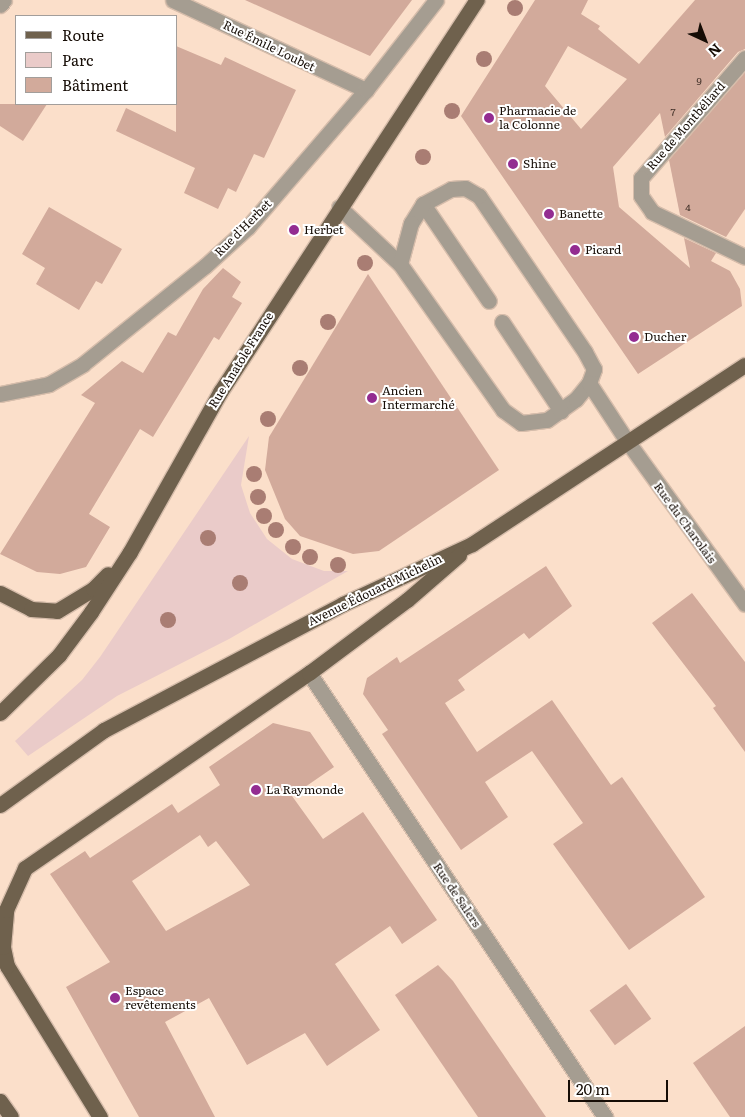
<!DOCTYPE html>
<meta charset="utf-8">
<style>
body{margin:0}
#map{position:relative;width:745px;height:1117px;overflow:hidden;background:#fbdfca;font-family:Literata,serif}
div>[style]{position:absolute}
.green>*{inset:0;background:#eacbc9}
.building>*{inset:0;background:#d2aa9b;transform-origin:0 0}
.roads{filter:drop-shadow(1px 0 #d6bdab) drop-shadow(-1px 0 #d6bdab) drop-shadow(0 1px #d6bdab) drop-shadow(0 -1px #d6bdab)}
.lane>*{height:15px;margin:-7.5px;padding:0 7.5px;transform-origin:7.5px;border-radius:7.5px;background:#a59d91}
.street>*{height:15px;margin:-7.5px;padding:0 7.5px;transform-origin:7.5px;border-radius:7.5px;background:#a59d91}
.primary>*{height:15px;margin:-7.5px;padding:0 7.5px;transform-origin:7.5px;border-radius:7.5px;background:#6f614d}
.trees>*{width:16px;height:16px;margin:-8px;border-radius:50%;background:#a97d73}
.dots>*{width:14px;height:14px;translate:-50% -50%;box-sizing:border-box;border:2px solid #fff;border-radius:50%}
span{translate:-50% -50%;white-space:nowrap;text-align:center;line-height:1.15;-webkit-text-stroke:4px #fff;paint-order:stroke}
.number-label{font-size:10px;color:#45342b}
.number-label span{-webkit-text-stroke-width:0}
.street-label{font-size:12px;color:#160d06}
.poi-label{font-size:12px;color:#160d06}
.left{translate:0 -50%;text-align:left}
.legend{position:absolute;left:15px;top:15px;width:162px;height:90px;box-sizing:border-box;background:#fff;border:1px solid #a29e9b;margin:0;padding:6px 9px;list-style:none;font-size:15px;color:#160d06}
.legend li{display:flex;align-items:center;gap:10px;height:25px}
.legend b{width:25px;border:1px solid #a29e9b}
.north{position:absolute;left:680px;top:15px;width:50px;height:50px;-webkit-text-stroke:4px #fff;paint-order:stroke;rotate:137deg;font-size:14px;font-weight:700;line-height:20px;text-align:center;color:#160d06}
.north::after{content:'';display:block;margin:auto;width:18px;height:22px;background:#160d06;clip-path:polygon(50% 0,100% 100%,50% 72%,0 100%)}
.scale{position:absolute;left:568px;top:1080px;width:100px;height:22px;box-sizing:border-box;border:2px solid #160d06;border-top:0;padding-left:6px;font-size:15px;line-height:18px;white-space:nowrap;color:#160d06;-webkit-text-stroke:4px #fff;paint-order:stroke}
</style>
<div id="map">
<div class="green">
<i style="clip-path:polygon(249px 436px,241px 485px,250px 513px,267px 539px,292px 559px,324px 571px,348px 571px,229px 639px,117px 696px,28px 756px,15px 741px,82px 680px,100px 657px)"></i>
</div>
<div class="building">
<i style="clip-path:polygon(245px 0,412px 0,370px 56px)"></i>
<i style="clip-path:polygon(evenodd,535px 0,588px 0,581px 14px,600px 26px,598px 29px,639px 64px,695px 0,745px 0,745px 49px,738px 52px,665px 137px,660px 113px,613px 167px,619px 207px,690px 268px,684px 238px,716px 253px,711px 261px,730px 271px,740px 289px,742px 306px,638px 374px,461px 116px,535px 0,568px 46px,627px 79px,581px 129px,545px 86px,568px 46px)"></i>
<i style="clip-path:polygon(176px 46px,221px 65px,225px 57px,296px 90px,264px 158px,254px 154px,236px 192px,228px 188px,218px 209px,184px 193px,195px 168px,116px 131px,126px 108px,176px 132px)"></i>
<i style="clip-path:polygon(745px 72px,745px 209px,726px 237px,680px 215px,669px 160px)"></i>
<i style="clip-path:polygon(0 104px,47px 104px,23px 141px,0 126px)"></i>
<i style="clip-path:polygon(49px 207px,122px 249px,102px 284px,96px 281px,79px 310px,36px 284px,45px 268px,22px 254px)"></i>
<i style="clip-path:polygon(223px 268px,241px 282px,232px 297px,242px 303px,219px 340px,214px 337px,153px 437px,140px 429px,89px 514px,110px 527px,86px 567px,60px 574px,37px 572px,0 554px,95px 403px,81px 395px,122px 361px,143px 373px,168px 332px,176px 336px,203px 289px)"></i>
<i style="clip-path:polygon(368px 274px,499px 470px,379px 551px,353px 554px,300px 536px,285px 519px,265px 470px,269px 437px)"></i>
<i style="clip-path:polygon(546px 566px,572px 606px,529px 639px,524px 633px,458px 680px,465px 690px,445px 703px,477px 752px,552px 700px,611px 785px,622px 777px,705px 897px,629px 950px,553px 844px,583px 823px,532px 751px,485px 782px,508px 817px,461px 850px,382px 734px,388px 730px,363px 694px,367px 678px,397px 657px,400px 663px)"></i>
<i style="clip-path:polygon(692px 593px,745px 662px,745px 752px,713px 708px,716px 706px,652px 623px)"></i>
<i style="clip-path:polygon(evenodd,273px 723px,310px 732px,334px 767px,292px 796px,323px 839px,363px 812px,437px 920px,402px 944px,390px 926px,335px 964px,380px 1030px,327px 1066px,305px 1033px,247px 1065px,209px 998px,165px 1022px,215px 1117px,139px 1117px,66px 987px,110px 962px,50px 874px,85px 851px,90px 858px,172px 804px,178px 813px,220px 785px,209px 767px,273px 723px,200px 835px,208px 847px,216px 841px,250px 885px,166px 931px,132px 881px,200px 835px)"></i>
<i style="clip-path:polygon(438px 965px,453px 981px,546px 1117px,478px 1117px,395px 995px)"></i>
<i style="left:626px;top:984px;width:43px;height:45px;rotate:54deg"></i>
<i style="clip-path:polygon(745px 1026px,745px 1117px,730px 1117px,693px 1063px)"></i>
</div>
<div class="roads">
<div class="lane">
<i style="left:423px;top:204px;width:117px;rotate:55.8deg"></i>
<i style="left:339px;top:207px;width:83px;rotate:43.1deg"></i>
<i style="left:400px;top:264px;width:179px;rotate:54.8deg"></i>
<i style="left:503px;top:410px;width:22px;rotate:36deg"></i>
<i style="left:521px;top:423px;width:26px;rotate:-7deg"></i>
<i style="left:547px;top:420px;width:36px;rotate:-36deg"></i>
<i style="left:576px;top:399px;width:21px;rotate:-51deg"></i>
<i style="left:589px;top:383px;width:15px;rotate:-70deg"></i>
<i style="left:594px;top:369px;width:19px;rotate:-118deg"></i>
<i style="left:585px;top:352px;width:189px;rotate:-124.2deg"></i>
<i style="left:479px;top:196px;width:16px;rotate:-150deg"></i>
<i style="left:465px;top:188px;width:14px;rotate:176deg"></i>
<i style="left:451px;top:189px;width:32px;rotate:152deg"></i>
<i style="left:423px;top:204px;width:22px;rotate:122deg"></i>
<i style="left:411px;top:223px;width:42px;rotate:105deg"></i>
<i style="left:502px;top:322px;width:107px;rotate:56.5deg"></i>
<i style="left:589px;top:383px;width:69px;rotate:56.8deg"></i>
</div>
<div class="street">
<i style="left:173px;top:0;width:213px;rotate:25deg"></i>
<i style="left:0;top:5px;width:6px;rotate:-51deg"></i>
<i style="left:745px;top:58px;width:159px;rotate:130.9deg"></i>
<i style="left:641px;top:178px;width:18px;rotate:90deg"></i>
<i style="left:641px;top:196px;width:19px;rotate:55deg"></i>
<i style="left:652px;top:212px;width:103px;rotate:25.8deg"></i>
<i style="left:0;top:394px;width:50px;rotate:-11.5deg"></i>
<i style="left:49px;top:384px;width:39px;rotate:-30deg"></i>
<i style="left:83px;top:364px;width:156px;rotate:-38.8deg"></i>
<i style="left:205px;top:266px;width:58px;rotate:-42.2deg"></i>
<i style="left:248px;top:227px;width:181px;rotate:-49.3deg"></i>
<i style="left:366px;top:90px;width:114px;rotate:-52.1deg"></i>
<i style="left:627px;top:441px;width:201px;rotate:54.1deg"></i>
<i style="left:309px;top:673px;width:534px;rotate:56.31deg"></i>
</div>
<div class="primary">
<i style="left:0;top:593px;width:35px;rotate:27deg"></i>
<i style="left:31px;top:609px;width:26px;rotate:4deg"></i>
<i style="left:57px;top:611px;width:42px;rotate:-31.4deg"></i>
<i style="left:93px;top:589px;width:21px;rotate:-45deg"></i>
<i style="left:0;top:713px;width:83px;rotate:-44.5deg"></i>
<i style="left:59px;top:655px;width:54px;rotate:-53.3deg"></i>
<i style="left:91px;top:612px;width:72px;rotate:-57deg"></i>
<i style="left:130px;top:552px;width:184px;rotate:-60.6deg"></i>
<i style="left:220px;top:392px;width:469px;rotate:-56.8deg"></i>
<i style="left:0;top:805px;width:128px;rotate:-35.8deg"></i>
<i style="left:104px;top:730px;width:270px;rotate:-27.8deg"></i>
<i style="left:343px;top:604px;width:142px;rotate:-24.9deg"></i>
<i style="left:472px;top:544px;width:326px;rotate:-33.3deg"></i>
<i style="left:0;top:1101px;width:19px;rotate:55deg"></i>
<i style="left:100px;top:1117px;width:177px;rotate:-121.6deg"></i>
<i style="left:7px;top:966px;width:19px;rotate:-102deg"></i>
<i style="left:3px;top:947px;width:37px;rotate:-85deg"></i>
<i style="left:6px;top:910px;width:46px;rotate:-65.7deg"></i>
<i style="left:25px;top:868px;width:345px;rotate:-34.5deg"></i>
<i style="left:309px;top:673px;width:122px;rotate:-36.7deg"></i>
<i style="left:407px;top:600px;width:69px;rotate:-40.9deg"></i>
</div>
</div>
<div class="trees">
<i style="left:515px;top:8px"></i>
<i style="left:484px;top:59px"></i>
<i style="left:452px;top:111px"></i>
<i style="left:423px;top:157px"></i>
<i style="left:365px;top:263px"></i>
<i style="left:328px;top:322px"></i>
<i style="left:300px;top:368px"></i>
<i style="left:268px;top:419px"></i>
<i style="left:254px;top:474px"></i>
<i style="left:258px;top:497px"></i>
<i style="left:264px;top:516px"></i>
<i style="left:276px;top:530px"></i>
<i style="left:208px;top:538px"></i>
<i style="left:293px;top:547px"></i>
<i style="left:310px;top:557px"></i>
<i style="left:338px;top:565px"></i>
<i style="left:240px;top:583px"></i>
<i style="left:168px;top:620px"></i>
</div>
<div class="dots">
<i style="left:489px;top:118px;background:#932c91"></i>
<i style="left:513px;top:164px;background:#932c91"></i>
<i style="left:549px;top:214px;background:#932c91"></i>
<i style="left:294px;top:230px;background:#932c91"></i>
<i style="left:575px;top:250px;background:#932c91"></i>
<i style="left:634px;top:337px;background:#932c91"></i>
<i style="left:372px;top:398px;background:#932c91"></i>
<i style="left:256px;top:790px;background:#932c91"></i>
<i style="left:115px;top:998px;background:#932c91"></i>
</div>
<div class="number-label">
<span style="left:699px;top:81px">9</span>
<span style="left:673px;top:112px">7</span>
<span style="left:688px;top:207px">4</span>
</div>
<div class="street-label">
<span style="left:269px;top:46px;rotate:26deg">Rue Émile Loubet</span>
<span style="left:686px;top:126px;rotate:-49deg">Rue de Montbéliard</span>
<span style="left:243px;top:228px;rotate:-45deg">Rue d'Herbet</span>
<span style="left:241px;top:360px;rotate:-58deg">Rue Anatole France</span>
<span style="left:685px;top:523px;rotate:54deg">Rue du Charolais</span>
<span style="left:375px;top:590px;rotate:-26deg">Avenue Édouard Michelin</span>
<span style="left:457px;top:895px;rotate:56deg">Rue de Salers</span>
</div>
<div class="poi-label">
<span class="left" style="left:499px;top:118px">Pharmacie de<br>la Colonne</span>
<span class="left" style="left:523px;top:164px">Shine</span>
<span class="left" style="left:559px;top:214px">Banette</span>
<span class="left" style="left:304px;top:230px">Herbet</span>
<span class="left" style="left:585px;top:250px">Picard</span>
<span class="left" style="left:644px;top:337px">Ducher</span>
<span class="left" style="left:382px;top:398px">Ancien<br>Intermarché</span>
<span class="left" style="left:266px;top:790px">La Raymonde</span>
<span class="left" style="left:125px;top:998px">Espace<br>revêtements</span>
</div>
<ul class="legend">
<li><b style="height:6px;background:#6f614d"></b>Route</li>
<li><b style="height:14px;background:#eacbc9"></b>Parc</li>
<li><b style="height:14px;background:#d2aa9b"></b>Bâtiment</li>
</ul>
<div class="north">N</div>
<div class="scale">20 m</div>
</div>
